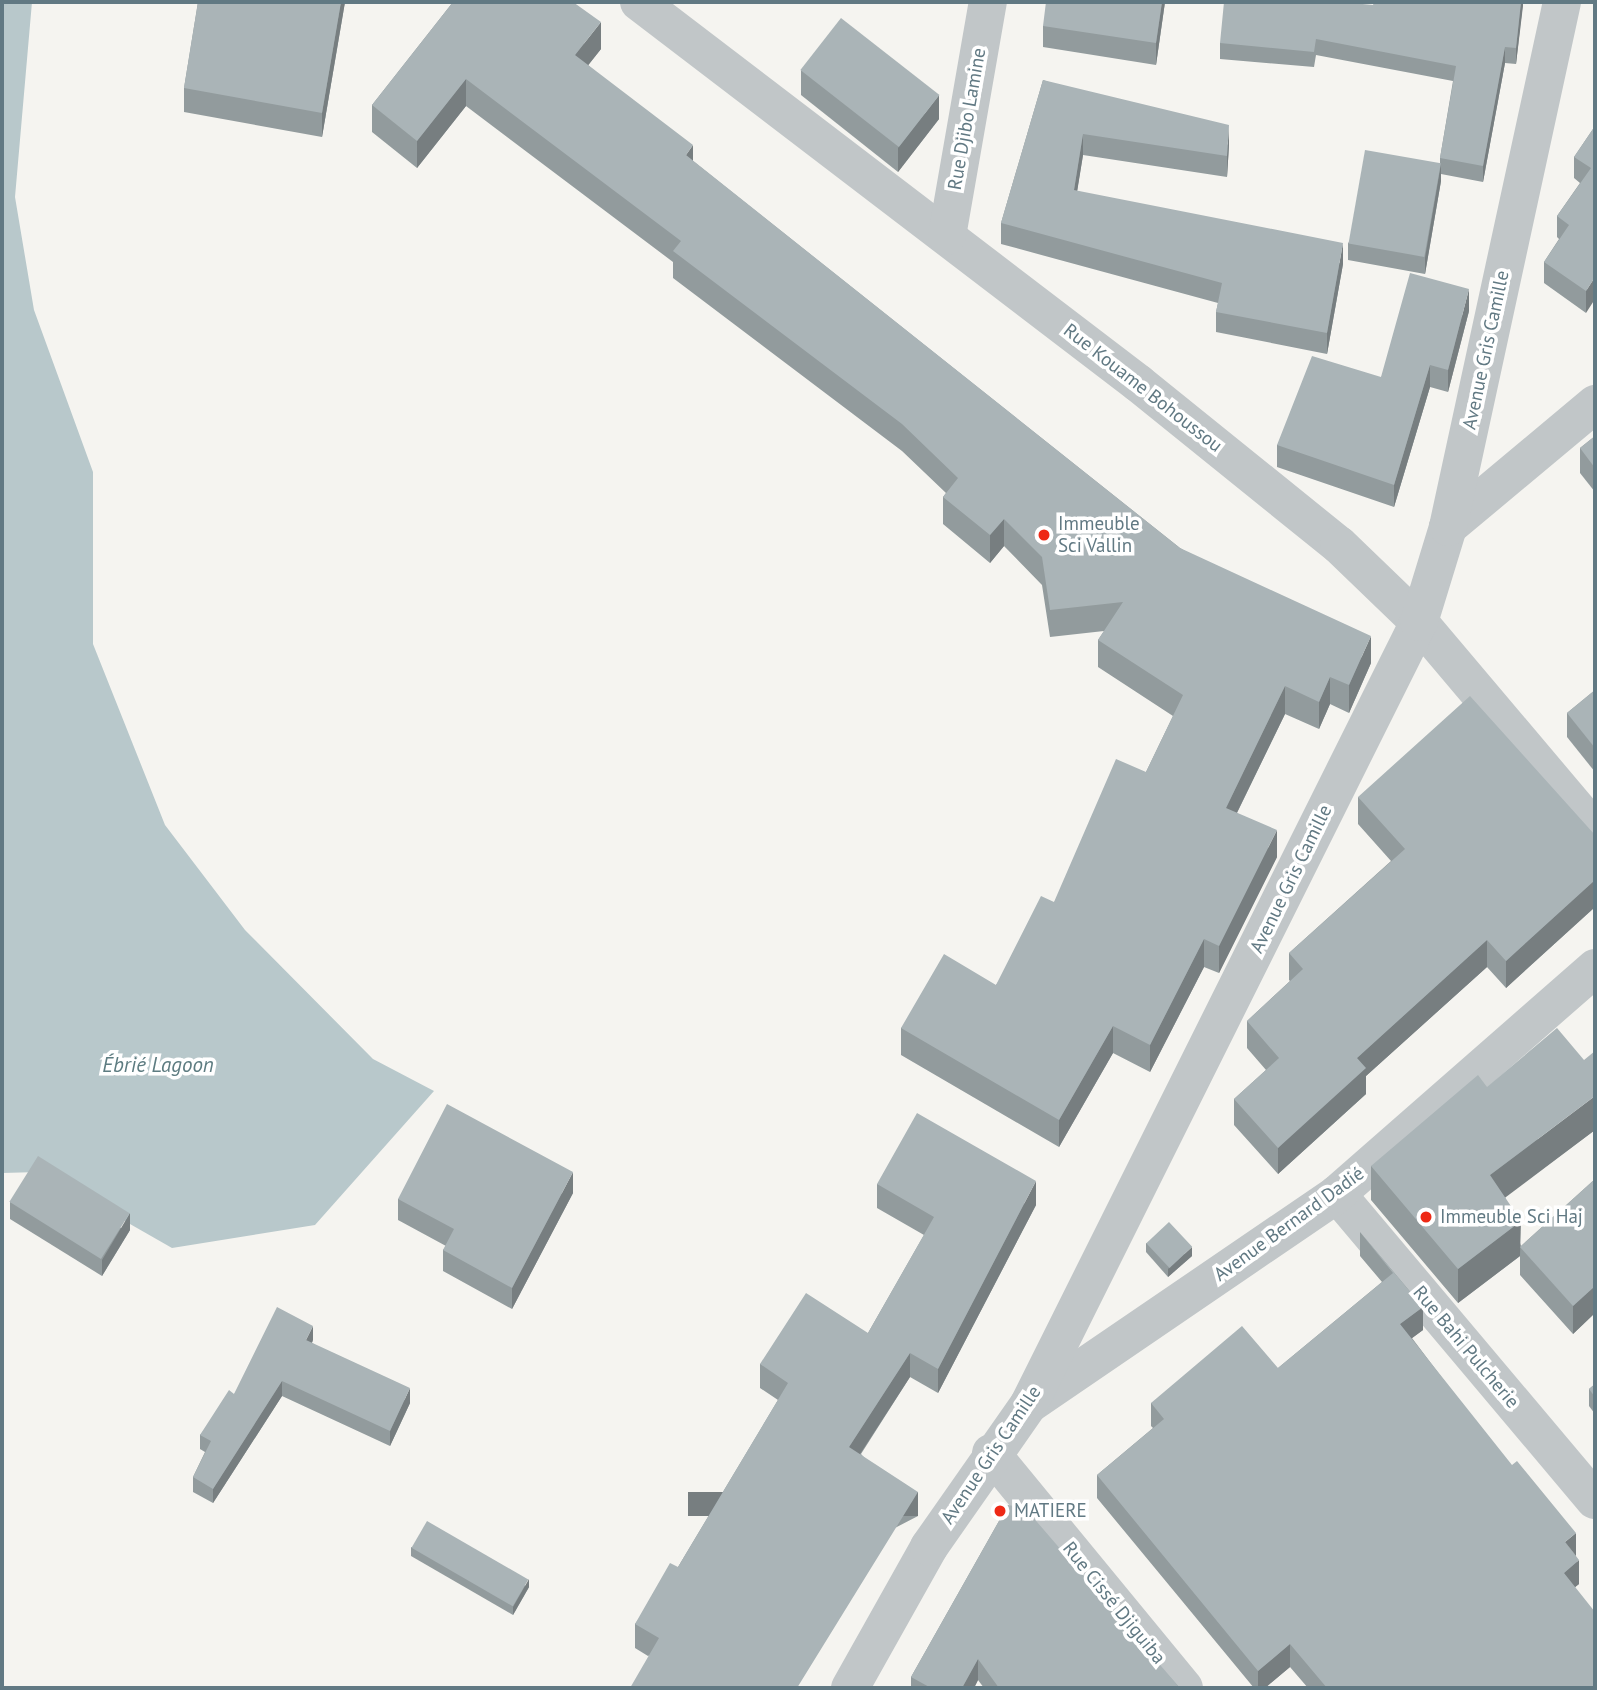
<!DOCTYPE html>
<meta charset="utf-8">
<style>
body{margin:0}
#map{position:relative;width:1597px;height:1690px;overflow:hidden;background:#f5f4f0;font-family:"PT Sans",sans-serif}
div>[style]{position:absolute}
.water>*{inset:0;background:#b8c8cb}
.minor>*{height:38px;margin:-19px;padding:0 19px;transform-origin:19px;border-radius:19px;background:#c1c6c8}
.wall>*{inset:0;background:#929b9d}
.shaded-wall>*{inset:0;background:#777e80;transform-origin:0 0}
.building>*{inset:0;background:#aab4b7;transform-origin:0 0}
.dots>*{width:19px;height:19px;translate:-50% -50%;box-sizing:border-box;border:4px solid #fff;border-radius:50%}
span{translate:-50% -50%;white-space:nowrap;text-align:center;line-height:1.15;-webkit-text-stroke:7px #fff;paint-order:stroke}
.street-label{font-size:19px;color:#617983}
.poi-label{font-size:19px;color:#617983}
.left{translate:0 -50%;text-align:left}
.water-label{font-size:21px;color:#5d7c81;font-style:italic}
.frame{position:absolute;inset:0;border:4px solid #617983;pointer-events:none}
</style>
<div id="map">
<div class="water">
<i style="clip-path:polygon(2px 2px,32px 2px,15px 197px,34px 310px,93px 472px,93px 644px,165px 825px,245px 930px,373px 1059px,434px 1091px,315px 1225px,172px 1248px,39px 1172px,2px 1173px)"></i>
</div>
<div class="minor">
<i style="left:639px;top:2px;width:628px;rotate:37.36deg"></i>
<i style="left:1138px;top:383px;width:258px;rotate:38.9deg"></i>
<i style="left:1339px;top:545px;width:111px;rotate:43.9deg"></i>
<i style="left:1419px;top:622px;width:272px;rotate:49.8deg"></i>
<i style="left:947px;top:236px;width:238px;rotate:-80.1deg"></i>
<i style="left:1448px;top:527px;width:192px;rotate:-39.9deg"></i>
<i style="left:1337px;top:1194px;width:400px;rotate:49.9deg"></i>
<i style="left:1031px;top:1403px;width:371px;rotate:-34.3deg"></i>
<i style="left:1337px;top:1194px;width:343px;rotate:-41.2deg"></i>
<i style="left:991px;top:1453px;width:304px;rotate:50.6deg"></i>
<i style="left:850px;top:1688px;width:162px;rotate:-60.7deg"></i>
<i style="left:929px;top:1547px;width:174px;rotate:-55deg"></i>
<i style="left:1029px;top:1404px;width:874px;rotate:-63.49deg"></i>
<i style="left:1419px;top:622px;width:99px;rotate:-73deg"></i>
<i style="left:1448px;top:527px;width:537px;rotate:-77.75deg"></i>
</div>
<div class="wall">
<i style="clip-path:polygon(198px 2px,345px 2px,322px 137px,184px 112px,184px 88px)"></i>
<i style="clip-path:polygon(453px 2px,601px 49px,588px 65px,693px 161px,1180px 548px,1371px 663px,1349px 713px,1330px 704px,1319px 729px,1285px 714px,1237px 813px,1277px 857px,1219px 973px,1204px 967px,1150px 1072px,1113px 1053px,1059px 1147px,901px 1055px,901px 1028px,996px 985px,1146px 772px,1173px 716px,1098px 667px,1098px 640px,1104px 631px,1050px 637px,1042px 585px,1004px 546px,990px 563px,943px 524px,943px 497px,946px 493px,902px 451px,673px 278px,673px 262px,466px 106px,417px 168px,372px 132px,372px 105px)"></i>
<i style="clip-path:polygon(1165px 2px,1156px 65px,1043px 47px,1043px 26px)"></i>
<i style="clip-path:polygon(1523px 2px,1516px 64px,1505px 63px,1483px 182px,1441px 174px,1441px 181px,1425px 274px,1348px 260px,1348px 243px,1440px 164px,1440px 158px,1453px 81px,1316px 55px,1314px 67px,1220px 59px,1220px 43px,1373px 5px)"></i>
<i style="clip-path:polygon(801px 70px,939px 119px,898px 172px,801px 95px)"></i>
<i style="clip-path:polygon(1043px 80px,1229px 145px,1227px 177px,1083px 155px,1077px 191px,1343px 264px,1327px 354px,1216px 332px,1216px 312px,1218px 303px,1001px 244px,1001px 223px)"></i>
<i style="clip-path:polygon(1595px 126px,1586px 313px,1544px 283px,1544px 262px,1559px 239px,1557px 237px,1557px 216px,1580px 183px,1574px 178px,1574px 157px)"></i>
<i style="clip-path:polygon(1469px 311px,1448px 392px,1430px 387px,1394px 507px,1277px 467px,1277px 445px,1381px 377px)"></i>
<i style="clip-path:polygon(1595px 436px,1595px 492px,1580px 473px,1580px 448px)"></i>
<i style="clip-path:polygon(1595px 690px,1595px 772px,1567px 737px,1567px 713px)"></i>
<i style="clip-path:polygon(1358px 797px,1595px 835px,1595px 907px,1506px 988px,1487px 967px,1366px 1076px,1366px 1094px,1278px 1174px,1234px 1125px,1234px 1099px,1266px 1070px,1247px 1048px,1247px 1021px,1290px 981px,1289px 980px,1289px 953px,1391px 861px,1358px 824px)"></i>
<i style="clip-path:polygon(1595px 1130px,1505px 1197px,1521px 1246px,1595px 1179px,1595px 1313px,1573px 1334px,1520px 1275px,1520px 1256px,1458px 1303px,1371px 1200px,1371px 1166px)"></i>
<i style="clip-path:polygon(877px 1184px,1036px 1205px,938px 1393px,910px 1377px,861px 1454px,918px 1516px,648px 1656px,635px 1648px,635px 1624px,678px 1567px,778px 1400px,760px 1388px,760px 1364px,868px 1333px,924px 1235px,877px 1208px)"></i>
<i style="clip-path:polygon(573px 1193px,512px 1309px,443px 1271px,443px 1250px,446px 1246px,398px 1220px,398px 1199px)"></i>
<i style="clip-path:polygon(10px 1202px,130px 1230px,102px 1276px,10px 1219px)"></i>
<i style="clip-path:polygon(1360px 1232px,1423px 1307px,1423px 1330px,1412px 1338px,1576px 1556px,1579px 1584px,1575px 1587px,1595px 1688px,1308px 1688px,1290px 1667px,1265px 1688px,1254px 1688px,1097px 1498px,1097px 1475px,1153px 1428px,1151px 1426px,1151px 1403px,1278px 1368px,1382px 1282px,1360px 1256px)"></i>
<i style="clip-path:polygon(1146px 1243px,1192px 1256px,1168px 1277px,1146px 1252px)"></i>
<i style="clip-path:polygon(313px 1340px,312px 1343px,410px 1403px,390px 1446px,282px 1396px,213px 1503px,193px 1492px,193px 1477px,205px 1452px,200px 1449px,200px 1435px,234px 1394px)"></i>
<i style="clip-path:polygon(1595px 1384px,1595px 1414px,1589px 1406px,1589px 1389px)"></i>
<i style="clip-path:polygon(1008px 1505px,1180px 1688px,984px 1688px,978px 1680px,974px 1688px,911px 1688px,911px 1677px)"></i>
<i style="clip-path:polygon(411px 1547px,529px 1587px,513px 1615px,411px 1556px)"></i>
</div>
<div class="shaded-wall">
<i style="clip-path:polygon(341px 2px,345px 2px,322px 137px,322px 113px)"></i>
<i style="clip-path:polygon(1162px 2px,1165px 2px,1156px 65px,1156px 43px)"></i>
<i style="clip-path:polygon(1521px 2px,1523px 2px,1523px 6px,1516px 64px,1516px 48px)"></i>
<i style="clip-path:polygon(601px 22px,601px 49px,575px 82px,575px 55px)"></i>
<i style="clip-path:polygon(1505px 47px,1505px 63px,1483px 182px,1483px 166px)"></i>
<i style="clip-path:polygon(466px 79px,466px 106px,417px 168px,417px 141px)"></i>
<i style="clip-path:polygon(939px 95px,939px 119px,898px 172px,898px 148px)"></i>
<i style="clip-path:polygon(1229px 125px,1229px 145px,1227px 177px,1227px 156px)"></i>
<i style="clip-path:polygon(1083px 134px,1083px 155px,1074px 211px,1074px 190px)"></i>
<i style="clip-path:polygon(693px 145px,693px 172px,686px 155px)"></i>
<i style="clip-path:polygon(1441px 164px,1441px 181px,1425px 274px,1425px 258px)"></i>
<i style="clip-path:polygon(1343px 243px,1343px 264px,1327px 354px,1327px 333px)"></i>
<i style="clip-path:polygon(1595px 277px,1595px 299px,1586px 313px,1586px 291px)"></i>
<i style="clip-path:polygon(1469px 289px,1469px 311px,1448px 392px,1448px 370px)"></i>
<i style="clip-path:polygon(1430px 365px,1430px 387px,1394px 507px,1394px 485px)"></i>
<i style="clip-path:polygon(1004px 519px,1004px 546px,990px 563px,990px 535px)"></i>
<i style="clip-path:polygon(1371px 636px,1371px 663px,1349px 713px,1349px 685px)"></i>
<i style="clip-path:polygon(1330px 677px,1330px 704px,1319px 729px,1319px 702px)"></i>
<i style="clip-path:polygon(1285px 686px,1285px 714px,1226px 835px,1226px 808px)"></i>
<i style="clip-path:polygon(1277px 830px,1277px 857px,1219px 973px,1219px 946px)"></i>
<i style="clip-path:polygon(1595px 880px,1595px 907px,1506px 988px,1506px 961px)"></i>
<i style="clip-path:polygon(1204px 939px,1204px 967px,1150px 1072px,1150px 1045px)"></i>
<i style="clip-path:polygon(1487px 940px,1487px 967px,1366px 1076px,1366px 1094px,1278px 1174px,1278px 1148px,1357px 1058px)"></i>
<i style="clip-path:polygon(1113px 1026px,1113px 1053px,1059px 1147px,1059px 1120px)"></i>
<i style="clip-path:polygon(1595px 1096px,1595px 1130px,1490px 1209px,1490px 1175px)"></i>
<i style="clip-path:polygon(573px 1172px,573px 1193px,512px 1309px,512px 1288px)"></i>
<i style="clip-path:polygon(1036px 1181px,1036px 1205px,938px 1393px,938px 1369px)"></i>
<i style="clip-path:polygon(130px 1213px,130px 1230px,102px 1276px,102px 1260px)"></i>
<i style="clip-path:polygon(1521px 1221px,1520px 1256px,1458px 1303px,1458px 1269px)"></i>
<i style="clip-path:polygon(1192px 1247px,1192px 1256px,1168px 1277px,1168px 1269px)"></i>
<i style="clip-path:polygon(1595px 1286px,1595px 1313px,1573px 1334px,1573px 1306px)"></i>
<i style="clip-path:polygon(1423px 1307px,1423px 1330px,1400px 1347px,1400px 1324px)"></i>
<i style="clip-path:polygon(313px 1326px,313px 1340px,306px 1355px,306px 1340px)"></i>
<i style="clip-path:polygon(910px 1353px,910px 1377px,849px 1471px,849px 1447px)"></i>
<i style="clip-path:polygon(282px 1381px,282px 1396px,213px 1503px,213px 1489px)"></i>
<i style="clip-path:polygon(410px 1388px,410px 1403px,390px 1446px,390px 1431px)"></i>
<i style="left:918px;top:1492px;width:24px;height:230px;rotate:90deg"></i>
<i style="clip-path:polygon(1576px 1533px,1576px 1556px,1565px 1542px)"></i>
<i style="clip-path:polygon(1579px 1560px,1579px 1584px,1564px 1596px,1564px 1573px)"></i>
<i style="clip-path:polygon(529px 1579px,529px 1587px,513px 1615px,513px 1607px)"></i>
<i style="clip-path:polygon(1290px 1644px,1290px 1667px,1265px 1688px,1258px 1688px,1258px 1671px)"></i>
<i style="clip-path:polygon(978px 1659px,978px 1680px,974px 1688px,962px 1688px)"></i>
</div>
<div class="building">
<i style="clip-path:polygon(198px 2px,341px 2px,322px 113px,184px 88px)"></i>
<i style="clip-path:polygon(453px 2px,573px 2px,601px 22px,575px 55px,693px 145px,686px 155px,1180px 548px,1371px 636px,1349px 685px,1330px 677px,1319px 702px,1285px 686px,1226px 808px,1277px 830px,1219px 946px,1204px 939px,1150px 1045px,1113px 1026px,1059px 1120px,901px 1028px,944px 954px,996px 985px,1041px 896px,1054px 902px,1116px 759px,1146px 772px,1183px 695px,1098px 640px,1123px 602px,1050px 610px,1042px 557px,1004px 519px,990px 535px,943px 497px,958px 478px,902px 424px,673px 251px,681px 241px,466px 79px,417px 141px,372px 105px)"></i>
<i style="clip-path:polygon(1046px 2px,1162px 2px,1156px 43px,1043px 26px)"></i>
<i style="clip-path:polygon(1224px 2px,1342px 2px,1373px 5px,1374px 2px,1521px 2px,1516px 48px,1505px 47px,1483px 166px,1440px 158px,1456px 66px,1316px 39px,1314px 52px,1220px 43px)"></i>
<i style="left:841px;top:18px;width:125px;height:66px;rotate:38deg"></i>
<i style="clip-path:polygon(1043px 80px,1229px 125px,1227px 156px,1083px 134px,1074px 190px,1343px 243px,1327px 333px,1216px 312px,1222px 283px,1001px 223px)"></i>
<i style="clip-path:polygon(1595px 126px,1595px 277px,1586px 291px,1544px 262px,1569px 225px,1557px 216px,1591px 168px,1574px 157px)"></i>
<i style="left:1365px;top:150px;width:77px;height:95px;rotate:10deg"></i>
<i style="clip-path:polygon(1410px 273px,1469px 289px,1448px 370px,1430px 365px,1394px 485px,1277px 445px,1312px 356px,1381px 377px)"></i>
<i style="clip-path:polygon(1595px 436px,1595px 468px,1580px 448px)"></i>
<i style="clip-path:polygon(1595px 690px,1595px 748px,1567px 713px)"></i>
<i style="clip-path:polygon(1470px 696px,1595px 835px,1595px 880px,1506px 961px,1487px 940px,1357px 1058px,1366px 1068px,1278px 1148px,1234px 1099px,1279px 1058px,1247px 1021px,1303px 969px,1289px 953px,1405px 849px,1358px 797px)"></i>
<i style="clip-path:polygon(1557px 1028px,1584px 1060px,1595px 1051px,1595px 1096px,1490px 1175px,1521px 1221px,1458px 1269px,1371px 1166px,1478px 1075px,1487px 1087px)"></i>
<i style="clip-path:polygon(447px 1104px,573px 1172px,512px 1288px,443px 1250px,454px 1229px,398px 1199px)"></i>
<i style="clip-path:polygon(917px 1113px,1036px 1181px,938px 1369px,910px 1353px,849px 1447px,918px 1492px,797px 1688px,630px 1688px,659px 1638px,635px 1624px,670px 1563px,678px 1567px,788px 1383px,760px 1364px,806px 1293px,868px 1333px,934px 1217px,877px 1184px)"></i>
<i style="left:38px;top:1156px;width:108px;height:54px;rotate:32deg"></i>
<i style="clip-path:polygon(1595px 1179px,1595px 1286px,1573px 1306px,1520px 1247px)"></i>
<i style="left:1169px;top:1222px;width:34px;height:31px;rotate:47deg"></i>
<i style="clip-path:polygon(1360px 1232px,1423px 1307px,1400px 1324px,1512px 1465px,1517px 1461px,1576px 1533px,1565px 1542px,1579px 1560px,1564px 1573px,1595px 1612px,1595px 1688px,1327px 1688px,1290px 1644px,1258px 1671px,1097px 1475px,1164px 1419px,1151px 1403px,1242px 1326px,1278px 1368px,1393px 1273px)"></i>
<i style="clip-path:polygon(277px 1307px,313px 1326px,306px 1340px,410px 1388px,390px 1431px,282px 1381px,213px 1489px,193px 1477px,211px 1441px,200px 1435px,229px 1390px,234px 1394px)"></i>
<i style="clip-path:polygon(1595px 1384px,1595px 1397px,1589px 1389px)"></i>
<i style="clip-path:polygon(1008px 1505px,1025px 1508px,1180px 1688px,999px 1688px,978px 1659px,962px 1688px,931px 1688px,911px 1677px)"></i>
<i style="left:427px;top:1521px;width:117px;height:31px;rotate:30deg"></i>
</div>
<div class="dots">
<i style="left:1044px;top:535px;background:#ee2916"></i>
<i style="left:1426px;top:1217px;background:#ee2916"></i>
<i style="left:1000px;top:1511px;background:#ee2916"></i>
</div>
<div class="street-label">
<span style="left:967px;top:119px;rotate:-80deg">Rue Djibo Lamine</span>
<span style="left:1486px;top:350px;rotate:-78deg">Avenue Gris Camille</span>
<span style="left:1143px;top:388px;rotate:38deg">Rue Kouame Bohoussou</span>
<span style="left:1291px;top:879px;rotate:-64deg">Avenue Gris Camille</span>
<span style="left:1289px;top:1224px;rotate:-36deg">Avenue Bernard Dadié</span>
<span style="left:1466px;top:1347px;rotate:50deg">Rue Bahi Pulcherie</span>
<span style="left:991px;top:1455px;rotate:-56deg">Avenue Gris Camille</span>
<span style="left:1114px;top:1603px;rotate:51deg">Rue Cissé Djiguiba</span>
</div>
<div class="poi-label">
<span class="left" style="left:1058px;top:535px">Immeuble<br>Sci Vallin</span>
<span class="left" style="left:1440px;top:1217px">Immeuble Sci Haj</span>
<span class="left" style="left:1014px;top:1511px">MATIERE</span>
</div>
<div class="water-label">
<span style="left:158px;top:1065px">Ébrié Lagoon</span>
</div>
<div class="frame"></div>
</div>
